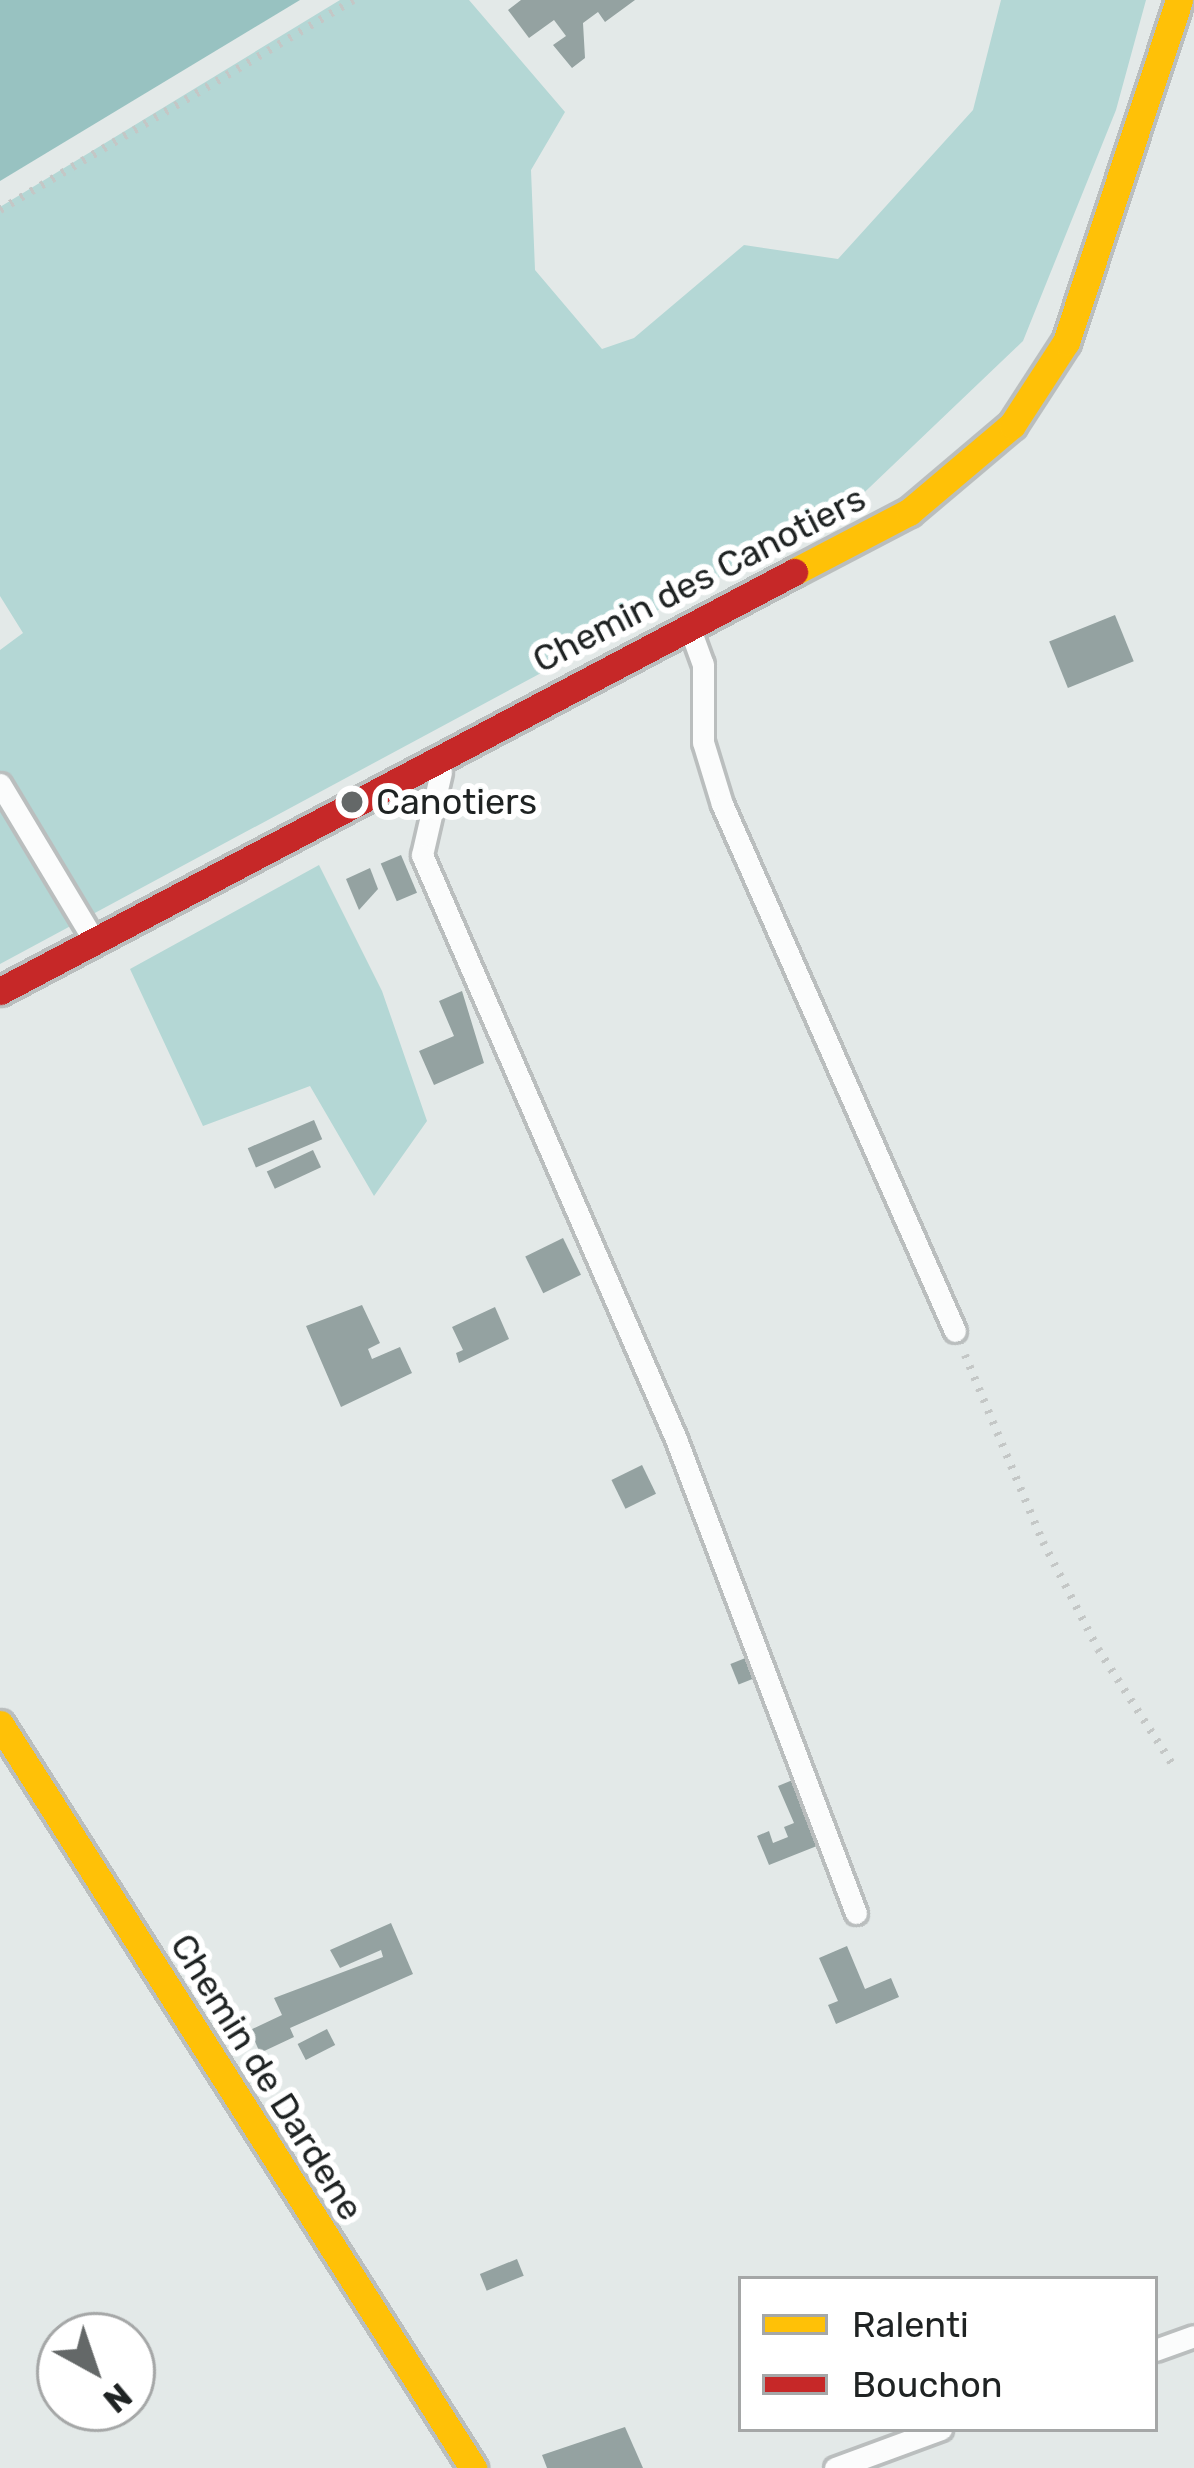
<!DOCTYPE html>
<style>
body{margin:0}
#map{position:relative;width:1194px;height:2468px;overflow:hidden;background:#e3e9e8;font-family:Rubik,sans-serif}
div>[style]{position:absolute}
.forest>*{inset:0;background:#b4d7d5}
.water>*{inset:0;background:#98c2c1}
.building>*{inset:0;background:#94a2a1;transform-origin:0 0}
.path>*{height:8px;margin-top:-4px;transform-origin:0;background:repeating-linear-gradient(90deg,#c4c7c6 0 3px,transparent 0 12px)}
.roads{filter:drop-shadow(3px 0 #babebe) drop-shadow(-3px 0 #babebe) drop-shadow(0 3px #babebe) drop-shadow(0 -3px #babebe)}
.lane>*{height:21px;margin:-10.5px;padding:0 10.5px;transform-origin:10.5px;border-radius:10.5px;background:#fbfcfc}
.slow>*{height:27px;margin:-13.5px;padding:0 13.5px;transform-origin:13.5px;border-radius:13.5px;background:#ffc107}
.jam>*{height:27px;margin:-13.5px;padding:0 13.5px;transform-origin:13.5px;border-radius:13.5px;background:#c62828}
.dots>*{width:33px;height:33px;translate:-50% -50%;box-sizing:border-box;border:6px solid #fff;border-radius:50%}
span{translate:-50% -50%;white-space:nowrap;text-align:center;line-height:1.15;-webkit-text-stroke:12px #fff;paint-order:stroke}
.street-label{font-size:36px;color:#1f2323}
.poi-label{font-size:36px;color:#1f2323}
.left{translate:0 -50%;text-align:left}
.legend{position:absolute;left:738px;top:2276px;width:420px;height:156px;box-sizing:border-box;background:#fff;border:3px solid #a5a7a7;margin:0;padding:15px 21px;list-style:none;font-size:36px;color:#1f2323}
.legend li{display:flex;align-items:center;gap:24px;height:60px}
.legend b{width:60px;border:3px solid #a5a7a7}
.north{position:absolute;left:36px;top:2312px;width:120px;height:120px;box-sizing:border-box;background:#fff;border:3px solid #a5a7a7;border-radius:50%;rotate:140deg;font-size:33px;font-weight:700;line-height:48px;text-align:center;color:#1f2323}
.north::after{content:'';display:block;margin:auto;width:42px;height:54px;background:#646868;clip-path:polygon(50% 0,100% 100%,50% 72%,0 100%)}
</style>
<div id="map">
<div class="forest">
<i style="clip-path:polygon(340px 0,469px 0,565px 112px,531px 170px,535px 270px,602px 349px,634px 338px,744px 245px,838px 259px,973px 110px,1001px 0,1146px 0,1116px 110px,1023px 341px,848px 508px,0 964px,0 650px,23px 633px,0 596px,0 207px)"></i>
<i style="clip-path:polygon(319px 865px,382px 991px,427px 1121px,374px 1196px,310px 1086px,203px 1126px,130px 969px)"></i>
</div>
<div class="water">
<i style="clip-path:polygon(0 0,300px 0,0 181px)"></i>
</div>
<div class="building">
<i style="clip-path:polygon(521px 0,635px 0,605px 22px,598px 12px,583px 23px,585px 58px,572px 68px,553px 45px,566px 36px,554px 20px,529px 38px,508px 10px)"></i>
<i style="left:1115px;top:615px;width:50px;height:71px;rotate:68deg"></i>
<i style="left:401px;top:855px;width:41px;height:22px;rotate:67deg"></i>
<i style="clip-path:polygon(370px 868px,378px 889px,359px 910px,346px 879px)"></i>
<i style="clip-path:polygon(462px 991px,484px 1063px,434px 1085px,419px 1051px,454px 1036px,439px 1001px)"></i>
<i style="left:314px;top:1120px;width:21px;height:72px;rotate:67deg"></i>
<i style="left:313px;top:1150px;width:19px;height:51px;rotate:65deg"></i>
<i style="left:563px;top:1238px;width:41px;height:42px;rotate:64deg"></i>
<i style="clip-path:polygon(362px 1305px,380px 1343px,368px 1349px,372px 1359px,400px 1347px,412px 1373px,341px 1407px,306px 1326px)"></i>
<i style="clip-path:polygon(495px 1307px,509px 1339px,459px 1363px,456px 1353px,463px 1350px,452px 1327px)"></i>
<i style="left:642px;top:1465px;width:32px;height:34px;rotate:64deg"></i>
<i style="left:748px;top:1657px;width:22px;height:19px;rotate:68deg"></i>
<i style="clip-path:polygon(800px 1777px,827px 1842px,769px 1865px,757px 1836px,769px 1831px,773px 1843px,788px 1837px,784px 1827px,794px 1823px,778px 1786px)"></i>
<i style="clip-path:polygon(391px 1923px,413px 1974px,290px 2028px,294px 2037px,260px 2053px,250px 2030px,282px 2015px,274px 1998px,383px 1957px,381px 1950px,340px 1968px,330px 1950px)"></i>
<i style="clip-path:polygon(847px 1946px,865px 1989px,891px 1978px,899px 1997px,836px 2024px,828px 2005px,838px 2001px,819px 1958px)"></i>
<i style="left:327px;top:2029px;width:18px;height:33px;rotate:63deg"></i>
<i style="left:517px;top:2259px;width:18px;height:40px;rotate:68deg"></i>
<i style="clip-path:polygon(625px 2427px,643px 2468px,547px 2468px,542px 2455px)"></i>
</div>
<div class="path">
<i style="left:0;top:210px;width:411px;rotate:-30.7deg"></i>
<i style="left:965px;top:1355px;width:203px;rotate:67.4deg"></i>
<i style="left:1043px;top:1542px;width:120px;rotate:62.8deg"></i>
<i style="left:1098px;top:1649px;width:140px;rotate:57.2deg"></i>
</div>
<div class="roads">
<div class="lane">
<i style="left:690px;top:629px;width:37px;rotate:70deg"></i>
<i style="left:703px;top:664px;width:78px;rotate:90deg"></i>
<i style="left:703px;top:742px;width:65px;rotate:73deg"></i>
<i style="left:722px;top:804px;width:576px;rotate:66.15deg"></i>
<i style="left:441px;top:772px;width:85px;rotate:102.9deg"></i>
<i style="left:422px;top:855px;width:637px;rotate:66.49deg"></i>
<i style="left:676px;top:1439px;width:507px;rotate:69.21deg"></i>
<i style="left:0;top:784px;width:179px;rotate:59deg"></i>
<i style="left:1155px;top:2350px;width:41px;rotate:-19.7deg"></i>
<i style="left:835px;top:2468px;width:113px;rotate:-20.2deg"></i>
</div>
<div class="slow">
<i style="left:794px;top:572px;width:130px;rotate:-27.6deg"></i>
<i style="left:909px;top:512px;width:135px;rotate:-40.2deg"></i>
<i style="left:1012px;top:425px;width:99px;rotate:-57deg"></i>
<i style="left:1066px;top:342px;width:360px;rotate:-71.7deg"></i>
<i style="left:0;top:1724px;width:882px;rotate:57.55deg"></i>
</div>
<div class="jam">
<i style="left:0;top:991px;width:898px;rotate:-27.82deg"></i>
</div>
</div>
<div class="dots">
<i style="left:352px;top:802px;background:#646868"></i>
</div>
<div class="street-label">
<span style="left:699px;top:579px;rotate:-27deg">Chemin des Canotiers</span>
<span style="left:267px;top:2077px;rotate:58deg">Chemin de Dardene</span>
</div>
<div class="poi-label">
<span class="left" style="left:376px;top:802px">Canotiers</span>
</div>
<ul class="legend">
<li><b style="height:15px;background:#ffc107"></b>Ralenti</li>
<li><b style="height:15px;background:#c62828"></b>Bouchon</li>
</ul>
<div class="north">N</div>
</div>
